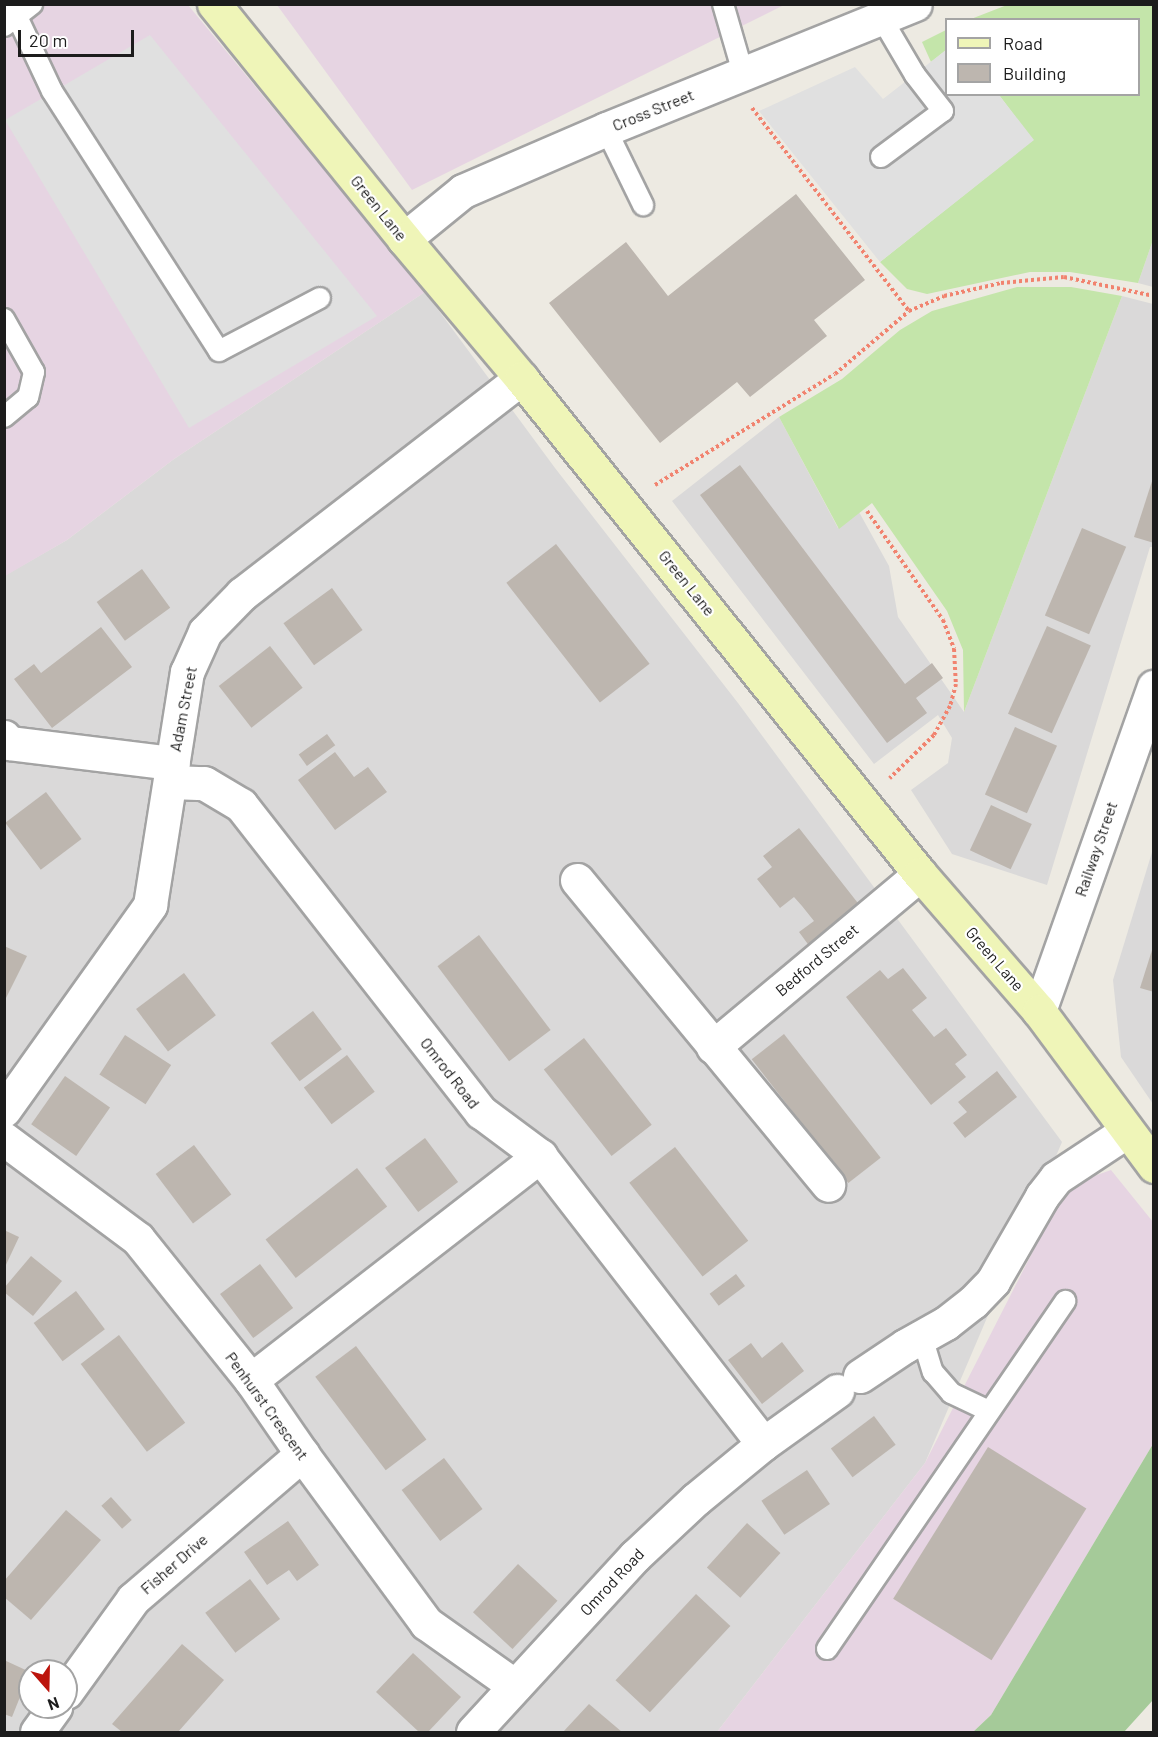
<!DOCTYPE html>
<style>
body{margin:0}
#map{position:relative;width:1158px;height:1737px;overflow:hidden;background:#edeae2;font-family:Barlow,sans-serif}
div>[style]{position:absolute}
.residential>*{inset:0;background:#dad9d9}
.industrial>*{inset:0;background:#e6d4e2}
.grass>*{inset:0;background:#c4e5aa}
.forest>*{inset:0;background:#a5ca99}
.parking>*{inset:0;background:#e0e0e0}
.building>*{inset:0;background:#bdb6af;transform-origin:0 0}
.path>*{height:4px;margin-top:-2px;transform-origin:0;background:repeating-linear-gradient(90deg,#f1836f 0 3px,transparent 0 6px)}
.roads{filter:drop-shadow(2px 0 #a3a3a3) drop-shadow(-2px 0 #a3a3a3) drop-shadow(0 2px #a3a3a3) drop-shadow(0 -2px #a3a3a3)}
.lane>*{height:20px;margin:-10px;padding:0 10px;transform-origin:10px;border-radius:10px;background:#fff}
.street>*{height:33px;margin:-16.5px;padding:0 16.5px;transform-origin:16.5px;border-radius:16.5px;background:#fff}
.secondary>*{height:33px;margin:-16.5px;padding:0 16.5px;transform-origin:16.5px;border-radius:16.5px;background:#eff5b8}
span{translate:-50% -50%;white-space:nowrap;text-align:center;line-height:1.15;-webkit-text-stroke:4.5px #fff;paint-order:stroke}
.street-label{font-size:16px;color:#1c1c1c}
.frame{position:absolute;inset:0;border:6px solid #1c1c1c;pointer-events:none}
.legend{position:absolute;left:945px;top:18px;width:195px;height:78px;box-sizing:border-box;background:#fff;border:2px solid #a4a4a4;margin:0;padding:8px 10px;list-style:none;font-size:18px;color:#1c1c1c}
.legend li{display:flex;align-items:center;gap:12px;height:30px}
.legend b{width:30px;border:2px solid #a4a4a4}
.north{position:absolute;left:18px;top:1659px;width:60px;height:60px;box-sizing:border-box;background:#fff;border:2px solid #a4a4a4;border-radius:50%;rotate:160deg;font-size:16px;font-weight:700;line-height:24px;text-align:center;color:#1c1c1c}
.north::after{content:'';display:block;margin:auto;width:21px;height:27px;background:#bc140c;clip-path:polygon(50% 0,100% 100%,50% 72%,0 100%)}
.scale{position:absolute;left:18px;top:30px;width:116px;height:27px;box-sizing:border-box;border:3px solid #1c1c1c;border-top:0;padding-left:8px;font-size:18px;line-height:21px;white-space:nowrap;color:#1c1c1c;-webkit-text-stroke:4px #fff;paint-order:stroke}
</style>
<div id="map">
<div class="residential">
<i style="clip-path:polygon(1153px 240px,1153px 287px,1138px 283px)"></i>
<i style="clip-path:polygon(evenodd,425px 292px,555px 468px,738px 703px,1062px 1142px,925px 1463px,717px 1732px,5px 1732px,4px 576px,67px 540px,174px 459px,425px 292px,30px 1671px,66px 1671px,66px 1707px,30px 1707px,30px 1671px)"></i>
<i style="clip-path:polygon(1122px 296px,1153px 304px,1153px 547px,1150px 547px,1047px 885px,952px 854px,911px 790px,948px 763px,952px 738px,938px 715px,874px 764px,672px 501px,779px 417px,838px 528px,859px 512px,889px 566px,898px 617px,964px 712px)"></i>
<i style="clip-path:polygon(1153px 849px,1153px 1104px,1121px 1057px,1113px 980px)"></i>
</div>
<div class="industrial">
<i style="clip-path:polygon(5px 5px,188px 5px,425px 292px,174px 459px,67px 540px,5px 576px)"></i>
<i style="clip-path:polygon(277px 5px,784px 5px,412px 190px)"></i>
<i style="clip-path:polygon(1111px 1170px,1153px 1222px,1153px 1444px,991px 1715px,973px 1732px,717px 1732px,925px 1463px,1055px 1208px,1080px 1181px)"></i>
</div>
<div class="grass">
<i style="clip-path:polygon(1007px 5px,1153px 5px,1153px 240px,1138px 283px,1070px 272px,1030px 272px,927px 294px,907px 289px,880px 262px,1033px 140px,999px 95px,1138px 94px,1138px 20px,971px 19px)"></i>
<i style="clip-path:polygon(946px 30px,946px 50px,931px 62px,922px 42px)"></i>
<i style="clip-path:polygon(1017px 287px,1071px 287px,1122px 296px,964px 712px,963px 650px,947px 611px,872px 503px,839px 529px,779px 417px,842px 379px,900px 330px,932px 311px)"></i>
</div>
<div class="forest">
<i style="clip-path:polygon(1153px 1444px,1153px 1700px,1124px 1732px,973px 1732px,991px 1715px)"></i>
</div>
<div class="parking">
<i style="clip-path:polygon(150px 35px,377px 316px,189px 428px,5px 120px)"></i>
<i style="clip-path:polygon(946px 50px,946px 94px,999px 95px,1034px 140px,880px 262px,759px 111px,855px 67px,883px 99px)"></i>
</div>
<div class="building">
<i style="clip-path:polygon(796px 194px,865px 280px,814px 320px,827px 336px,750px 397px,737px 382px,660px 443px,549px 303px,626px 242px,668px 296px)"></i>
<i style="clip-path:polygon(740px 465px,905px 684px,932px 663px,943px 678px,916px 698px,927px 713px,887px 743px,700px 495px)"></i>
<i style="clip-path:polygon(1154px 475px,1154px 543px,1134px 537px)"></i>
<i style="left:1082px;top:528px;width:48px;height:95px;rotate:23deg"></i>
<i style="left:556px;top:544px;width:152px;height:63px;rotate:52deg"></i>
<i style="left:142px;top:569px;width:48px;height:56px;rotate:54deg"></i>
<i style="left:332px;top:588px;width:52px;height:60px;rotate:54deg"></i>
<i style="left:1047px;top:626px;width:48px;height:96px;rotate:24deg"></i>
<i style="clip-path:polygon(101px 627px,132px 667px,52px 728px,14px 679px,34px 664px,41px 673px)"></i>
<i style="left:270px;top:646px;width:53px;height:65px;rotate:52deg"></i>
<i style="left:1015px;top:727px;width:46px;height:74px;rotate:24deg"></i>
<i style="left:327px;top:734px;width:14px;height:35px;rotate:54deg"></i>
<i style="clip-path:polygon(335px 752px,354px 777px,368px 767px,387px 792px,335px 830px,298px 780px)"></i>
<i style="left:46px;top:792px;width:59px;height:51px;rotate:53deg"></i>
<i style="left:991px;top:805px;width:45px;height:50px;rotate:25deg"></i>
<i style="clip-path:polygon(799px 828px,861px 907px,810px 947px,799px 932px,814px 921px,802px 906px,794px 897px,780px 908px,757px 879px,772px 867px,763px 856px)"></i>
<i style="left:479px;top:935px;width:119px;height:52px;rotate:53deg"></i>
<i style="clip-path:polygon(4px 946px,27px 956px,4px 1002px)"></i>
<i style="clip-path:polygon(1153px 947px,1154px 947px,1154px 992px,1140px 988px)"></i>
<i style="clip-path:polygon(903px 968px,927px 998px,912px 1010px,934px 1037px,946px 1028px,967px 1055px,955px 1064px,966px 1077px,931px 1105px,846px 997px,880px 970px,888px 979px)"></i>
<i style="left:184px;top:973px;width:53px;height:60px;rotate:53deg"></i>
<i style="left:313px;top:1011px;width:48px;height:53px;rotate:53deg"></i>
<i style="left:784px;top:1034px;width:157px;height:41px;rotate:52deg"></i>
<i style="left:125px;top:1035px;width:55px;height:47px;rotate:33deg"></i>
<i style="left:584px;top:1038px;width:110px;height:51px;rotate:52deg"></i>
<i style="left:347px;top:1055px;width:46px;height:54px;rotate:53deg"></i>
<i style="clip-path:polygon(997px 1071px,1017px 1097px,965px 1138px,953px 1123px,967px 1112px,958px 1102px)"></i>
<i style="left:65px;top:1076px;width:55px;height:59px;rotate:35deg"></i>
<i style="left:425px;top:1138px;width:55px;height:50px;rotate:53deg"></i>
<i style="left:194px;top:1145px;width:62px;height:48px;rotate:53deg"></i>
<i style="left:675px;top:1147px;width:119px;height:58px;rotate:52deg"></i>
<i style="left:357px;top:1168px;width:49px;height:116px;rotate:52deg"></i>
<i style="clip-path:polygon(4px 1230px,19px 1237px,4px 1269px)"></i>
<i style="clip-path:polygon(31px 1256px,62px 1281px,33px 1316px,4px 1292px,4px 1288px)"></i>
<i style="left:260px;top:1264px;width:55px;height:50px;rotate:53deg"></i>
<i style="left:736px;top:1274px;width:15px;height:33px;rotate:53deg"></i>
<i style="left:76px;top:1291px;width:48px;height:53px;rotate:53deg"></i>
<i style="left:119px;top:1335px;width:110px;height:48px;rotate:53deg"></i>
<i style="clip-path:polygon(782px 1342px,804px 1371px,762px 1404px,728px 1360px,751px 1343px,762px 1358px)"></i>
<i style="left:356px;top:1346px;width:117px;height:51px;rotate:53deg"></i>
<i style="left:874px;top:1416px;width:36px;height:54px;rotate:53deg"></i>
<i style="left:988px;top:1447px;width:116px;height:179px;rotate:32deg"></i>
<i style="left:444px;top:1458px;width:64px;height:53px;rotate:53deg"></i>
<i style="left:807px;top:1470px;width:41px;height:55px;rotate:56deg"></i>
<i style="left:111px;top:1497px;width:31px;height:13px;rotate:48deg"></i>
<i style="clip-path:polygon(66px 1510px,101px 1540px,31px 1620px,4px 1597px,4px 1581px)"></i>
<i style="clip-path:polygon(288px 1521px,319px 1565px,297px 1581px,289px 1570px,267px 1585px,244px 1552px)"></i>
<i style="left:747px;top:1523px;width:45px;height:60px;rotate:42deg"></i>
<i style="left:518px;top:1564px;width:54px;height:66px;rotate:43deg"></i>
<i style="left:250px;top:1579px;width:50px;height:56px;rotate:53deg"></i>
<i style="left:696px;top:1594px;width:47px;height:118px;rotate:43deg"></i>
<i style="clip-path:polygon(182px 1644px,224px 1680px,178px 1732px,122px 1732px,112px 1724px)"></i>
<i style="clip-path:polygon(413px 1653px,461px 1697px,428px 1732px,419px 1732px,376px 1692px)"></i>
<i style="clip-path:polygon(4px 1660px,30px 1672px,12px 1717px,4px 1714px)"></i>
<i style="clip-path:polygon(589px 1704px,622px 1732px,563px 1732px)"></i>
</div>
<div class="path">
<i style="left:752px;top:108px;width:257px;rotate:52.3deg"></i>
<i style="left:655px;top:485px;width:211px;rotate:-31.7deg"></i>
<i style="left:835px;top:374px;width:97px;rotate:-40.4deg"></i>
<i style="left:909px;top:311px;width:38px;rotate:-23deg"></i>
<i style="left:944px;top:296px;width:58px;rotate:-12.8deg"></i>
<i style="left:1001px;top:283px;width:63px;rotate:-5.4deg"></i>
<i style="left:1064px;top:277px;width:92px;rotate:11.9deg"></i>
<i style="left:867px;top:511px;width:133px;rotate:55.1deg"></i>
<i style="left:943px;top:620px;width:31px;rotate:69deg"></i>
<i style="left:954px;top:649px;width:35px;rotate:87deg"></i>
<i style="left:956px;top:684px;width:23px;rotate:105deg"></i>
<i style="left:950px;top:706px;width:33px;rotate:119deg"></i>
<i style="left:934px;top:735px;width:62px;rotate:135.7deg"></i>
</div>
<div class="roads">
<div class="lane">
<i style="left:11px;top:4px;width:96px;rotate:64.8deg"></i>
<i style="left:52px;top:91px;width:309px;rotate:57.3deg"></i>
<i style="left:219px;top:351px;width:114px;rotate:-27.7deg"></i>
<i style="left:723px;top:4px;width:72px;rotate:73.8deg"></i>
<i style="left:4px;top:26px;width:36px;rotate:-38deg"></i>
<i style="left:606px;top:129px;width:85px;rotate:64deg"></i>
<i style="left:881px;top:157px;width:77px;rotate:-36.6deg"></i>
<i style="left:943px;top:111px;width:46px;rotate:-127.9deg"></i>
<i style="left:915px;top:75px;width:65px;rotate:-120.5deg"></i>
<i style="left:4px;top:319px;width:61px;rotate:60.5deg"></i>
<i style="left:34px;top:372px;width:26px;rotate:103deg"></i>
<i style="left:28px;top:397px;width:31px;rotate:140deg"></i>
<i style="left:922px;top:1337px;width:37px;rotate:73deg"></i>
<i style="left:933px;top:1372px;width:28px;rotate:49deg"></i>
<i style="left:951px;top:1393px;width:42px;rotate:25.3deg"></i>
<i style="left:827px;top:1649px;width:422px;rotate:-55.6deg"></i>
</div>
<div class="street">
<i style="left:404px;top:239px;width:76px;rotate:-39.1deg"></i>
<i style="left:463px;top:191px;width:156px;rotate:-23.4deg"></i>
<i style="left:606px;top:129px;width:333px;rotate:-22deg"></i>
<i style="left:4px;top:737px;width:8px;rotate:50deg"></i>
<i style="left:9px;top:743px;width:165px;rotate:7deg"></i>
<i style="left:171px;top:782px;width:33px;rotate:2deg"></i>
<i style="left:204px;top:783px;width:43px;rotate:30.7deg"></i>
<i style="left:241px;top:805px;width:390px;rotate:52deg"></i>
<i style="left:481px;top:1112px;width:74px;rotate:36.7deg"></i>
<i style="left:540px;top:1156px;width:364px;rotate:52.2deg"></i>
<i style="left:577px;top:880px;width:395px;rotate:50.5deg"></i>
<i style="left:1039px;top:1011px;width:344px;rotate:-70.5deg"></i>
<i style="left:713px;top:1047px;width:270px;rotate:-39.9deg"></i>
<i style="left:4px;top:1110px;width:252px;rotate:-54.5deg"></i>
<i style="left:150px;top:905px;width:236px;rotate:-81deg"></i>
<i style="left:187px;top:672px;width:44px;rotate:-65.8deg"></i>
<i style="left:205px;top:632px;width:53px;rotate:-45.8deg"></i>
<i style="left:242px;top:594px;width:353px;rotate:-37.7deg"></i>
<i style="left:4px;top:1139px;width:167px;rotate:36.7deg"></i>
<i style="left:138px;top:1239px;width:181px;rotate:51.3deg"></i>
<i style="left:251px;top:1380px;width:90px;rotate:55.4deg"></i>
<i style="left:302px;top:1454px;width:210px;rotate:53.7deg"></i>
<i style="left:426px;top:1623px;width:109px;rotate:35.3deg"></i>
<i style="left:860px;top:1376px;width:54px;rotate:-33.7deg"></i>
<i style="left:905px;top:1346px;width:47px;rotate:-29.3deg"></i>
<i style="left:946px;top:1323px;width:34px;rotate:-38deg"></i>
<i style="left:973px;top:1302px;width:29px;rotate:-46deg"></i>
<i style="left:993px;top:1281px;width:98px;rotate:-60deg"></i>
<i style="left:1042px;top:1196px;width:23px;rotate:-52deg"></i>
<i style="left:1056px;top:1178px;width:85px;rotate:-33.5deg"></i>
<i style="left:251px;top:1380px;width:366px;rotate:-37.8deg"></i>
<i style="left:66px;top:1692px;width:115px;rotate:-54.2deg"></i>
<i style="left:133px;top:1599px;width:223px;rotate:-40.6deg"></i>
<i style="left:37px;top:1732px;width:31px;rotate:-54deg"></i>
<i style="left:473px;top:1732px;width:239px;rotate:-47.4deg"></i>
<i style="left:635px;top:1556px;width:83px;rotate:-43.1deg"></i>
<i style="left:696px;top:1499px;width:87px;rotate:-39.4deg"></i>
<i style="left:763px;top:1444px;width:91px;rotate:-35.6deg"></i>
</div>
<div class="secondary">
<i style="left:214px;top:4px;width:302px;rotate:51deg"></i>
<i style="left:404px;top:239px;width:182px;rotate:49.9deg"></i>
<i style="left:521px;top:378px;width:637px;rotate:51.19deg"></i>
<i style="left:920px;top:874px;width:181px;rotate:49deg"></i>
<i style="left:1039px;top:1011px;width:193px;rotate:53.4deg"></i>
</div>
</div>
<div class="street-label">
<span style="left:653px;top:110px;rotate:-22deg">Cross Street</span>
<span style="left:379px;top:208px;rotate:51deg">Green Lane</span>
<span style="left:687px;top:583px;rotate:51deg">Green Lane</span>
<span style="left:183px;top:709px;rotate:-79deg">Adam Street</span>
<span style="left:1096px;top:849px;rotate:-71deg">Railway Street</span>
<span style="left:995px;top:959px;rotate:49deg">Green Lane</span>
<span style="left:817px;top:960px;rotate:-40deg">Bedford Street</span>
<span style="left:450px;top:1073px;rotate:52deg">Omrod Road</span>
<span style="left:267px;top:1406px;rotate:54deg">Penhurst Crescent</span>
<span style="left:174px;top:1564px;rotate:-41deg">Fisher Drive</span>
<span style="left:612px;top:1582px;rotate:-47deg">Omrod Road</span>
</div>
<div class="frame"></div>
<ul class="legend">
<li><b style="height:8px;background:#eff5b8"></b>Road</li>
<li><b style="height:16px;background:#bdb6af"></b>Building</li>
</ul>
<div class="north">N</div>
<div class="scale">20 m</div>
</div>
